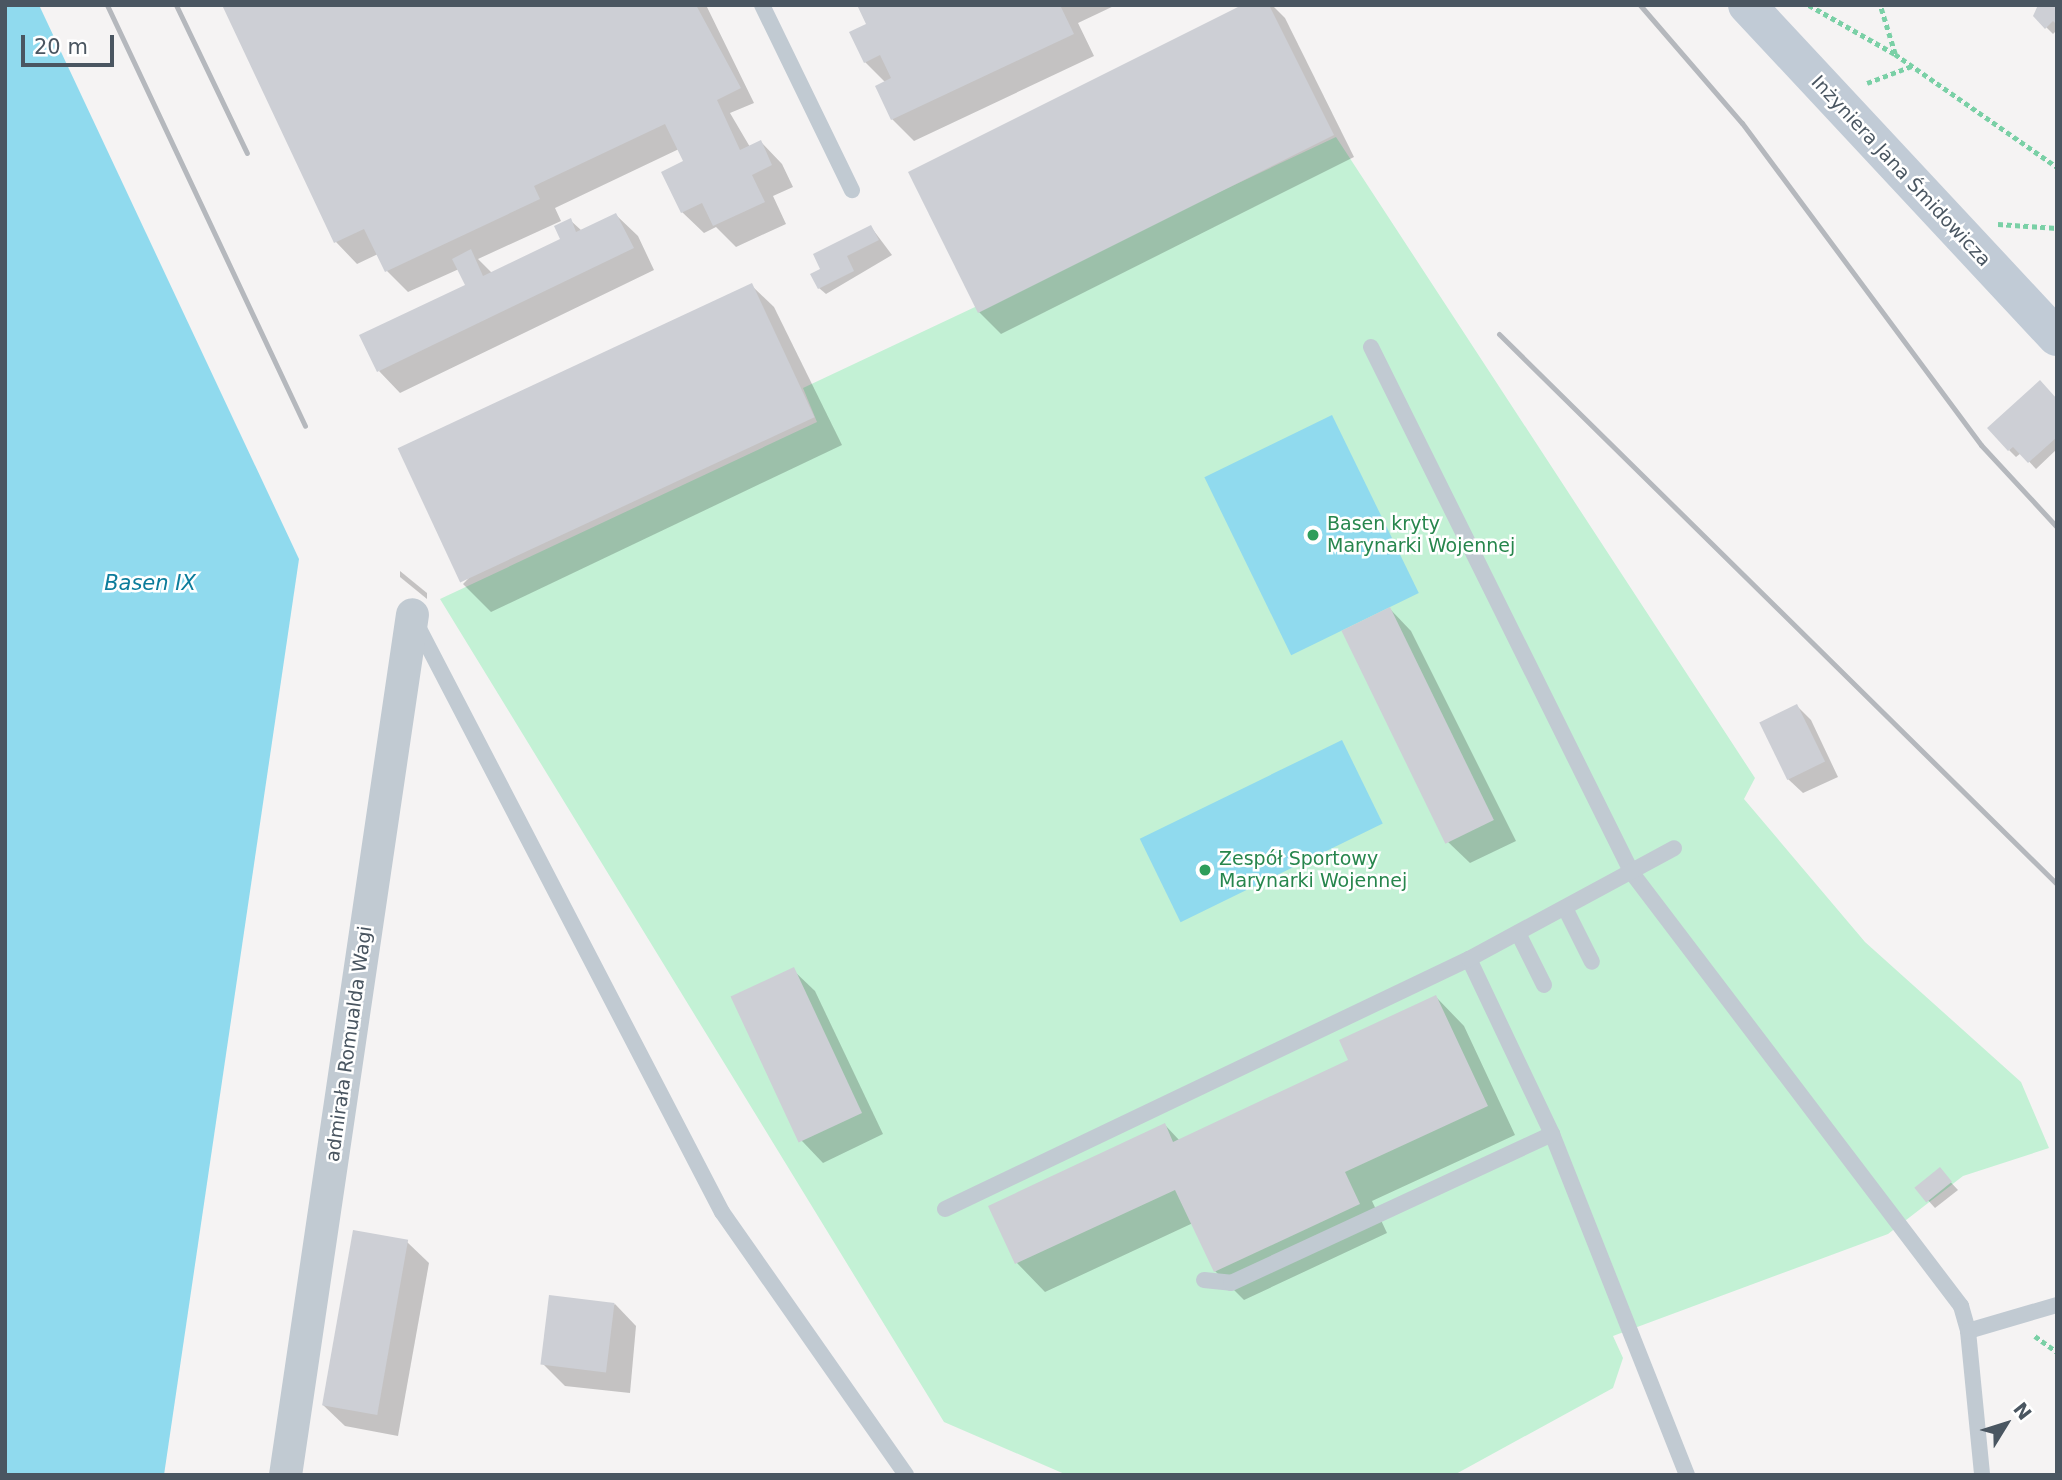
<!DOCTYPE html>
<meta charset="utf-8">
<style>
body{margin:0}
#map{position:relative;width:2062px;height:1480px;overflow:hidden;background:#f5f3f3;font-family:"DejaVu Sans",sans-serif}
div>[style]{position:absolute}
.green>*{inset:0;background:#c3f1d5}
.water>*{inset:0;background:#90daee;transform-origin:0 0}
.shadow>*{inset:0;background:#0003}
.building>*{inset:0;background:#cdcfd5;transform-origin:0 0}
.path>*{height:4.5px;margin-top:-2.25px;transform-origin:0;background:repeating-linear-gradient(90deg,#7ad0a6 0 5px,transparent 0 8.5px)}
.lane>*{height:16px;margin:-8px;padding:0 8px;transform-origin:8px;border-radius:8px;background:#c1cad2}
.street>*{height:33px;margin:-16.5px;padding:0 16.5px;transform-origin:16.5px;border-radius:16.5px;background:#c1cad2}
.secondary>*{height:38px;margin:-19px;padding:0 19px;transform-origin:19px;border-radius:19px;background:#c1cbd6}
.rail>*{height:5px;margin:-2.5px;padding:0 2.5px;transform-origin:2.5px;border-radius:2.5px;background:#b5b8bd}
.dots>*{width:19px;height:19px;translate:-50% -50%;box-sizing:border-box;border:4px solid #fff;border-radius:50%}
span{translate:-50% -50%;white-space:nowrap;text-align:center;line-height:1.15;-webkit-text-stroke:5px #fff;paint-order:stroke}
.street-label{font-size:19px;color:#4a5661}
.leisure-label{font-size:19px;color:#27864d}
.left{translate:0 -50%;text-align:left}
.water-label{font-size:21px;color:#0c7c9b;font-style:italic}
.frame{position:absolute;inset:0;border:7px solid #4a5661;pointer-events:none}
.north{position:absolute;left:1971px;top:1389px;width:70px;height:70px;-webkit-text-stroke:5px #fff;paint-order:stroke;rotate:52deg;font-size:19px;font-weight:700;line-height:28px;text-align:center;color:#4a5661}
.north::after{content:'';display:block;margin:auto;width:24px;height:32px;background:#4a5661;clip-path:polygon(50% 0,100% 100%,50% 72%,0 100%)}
.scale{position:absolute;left:21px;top:35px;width:93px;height:32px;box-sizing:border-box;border:4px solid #4a5661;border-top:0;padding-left:9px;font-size:21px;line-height:24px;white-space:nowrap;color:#4a5661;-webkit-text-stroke:5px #fff;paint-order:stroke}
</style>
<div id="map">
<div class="green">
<i style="clip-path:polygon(1336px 137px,1755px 778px,1744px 799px,1865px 942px,2021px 1082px,2049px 1148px,1963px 1176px,1888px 1234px,1613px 1336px,1623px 1358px,1613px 1388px,1454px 1475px,1067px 1475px,944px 1422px,440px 599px,817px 422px,803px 388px)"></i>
</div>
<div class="water">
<i style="clip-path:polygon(5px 5px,39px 5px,299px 559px,164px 1475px,5px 1475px)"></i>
<i style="left:1332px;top:415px;width:198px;height:142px;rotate:64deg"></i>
<i style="left:1342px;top:740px;width:93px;height:225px;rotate:64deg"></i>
</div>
<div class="shadow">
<i style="clip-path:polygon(224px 5px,706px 5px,754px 103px,730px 113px,750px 147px,761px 142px,782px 164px,793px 187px,773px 196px,786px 224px,736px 247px,716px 227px,704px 233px,682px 212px,685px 162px,679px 149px,555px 208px,561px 221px,478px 259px,493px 274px,563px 240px,570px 220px,582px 231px,616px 215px,638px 236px,654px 270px,400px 393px,379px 371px,467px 286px,459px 269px,408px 292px,387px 271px,378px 254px,357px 264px,336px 242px)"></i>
<i style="clip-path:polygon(859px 5px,1116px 5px,1078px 23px,1094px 56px,914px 141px,892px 119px,877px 87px,886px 83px,865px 62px,868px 25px)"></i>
<i style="clip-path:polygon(1246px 5px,1272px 5px,1285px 18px,1354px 157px,1001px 334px,979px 312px)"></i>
<i style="clip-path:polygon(2057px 5px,2057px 30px,2053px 34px,2035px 16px)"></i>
<i style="clip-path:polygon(871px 227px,892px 255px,826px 294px,819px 288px)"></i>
<i style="clip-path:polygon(752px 286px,774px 307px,842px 445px,491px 612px,463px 584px)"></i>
<i style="clip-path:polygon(2057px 401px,2057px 449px,2036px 469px,2021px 453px,2016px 457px,2009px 450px)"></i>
<i style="clip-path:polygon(400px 571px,427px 593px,427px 599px,400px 577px)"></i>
<i style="clip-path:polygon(1390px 609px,1411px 631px,1516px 841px,1470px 863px,1448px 842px)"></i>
<i style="clip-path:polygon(1797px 706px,1811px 720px,1838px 777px,1803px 793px,1788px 779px)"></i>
<i style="clip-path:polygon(793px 970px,815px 991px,883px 1134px,823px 1163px,802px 1141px)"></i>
<i style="clip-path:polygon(1436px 997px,1464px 1026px,1515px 1135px,1372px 1201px,1387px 1233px,1244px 1300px,1215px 1271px,1193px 1223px,1045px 1292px,1017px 1263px,990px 1207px,1165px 1125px,1180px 1141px,1351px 1061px)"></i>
<i style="clip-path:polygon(1943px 1174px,1958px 1190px,1935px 1208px,1917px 1188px)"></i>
<i style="clip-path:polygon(407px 1242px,429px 1263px,398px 1436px,345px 1426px,323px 1405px)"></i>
<i style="clip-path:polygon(615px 1304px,636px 1326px,630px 1393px,565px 1386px,543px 1364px)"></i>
</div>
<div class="building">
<i style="clip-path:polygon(222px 5px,696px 5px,741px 88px,717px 100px,740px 150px,761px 140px,772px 165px,752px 175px,765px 202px,713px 226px,702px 203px,681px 213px,661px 172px,683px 161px,665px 124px,534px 186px,540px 199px,385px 272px,364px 229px,334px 243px)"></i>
<i style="clip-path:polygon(857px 5px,1060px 5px,1074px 34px,891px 120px,875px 86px,891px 78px,880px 55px,864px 63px,849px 32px,866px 24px)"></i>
<i style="clip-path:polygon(1242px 5px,1269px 5px,1334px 135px,978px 313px,908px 172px)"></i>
<i style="clip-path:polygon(2038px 5px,2057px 5px,2057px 25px,2053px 21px,2045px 29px,2033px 16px)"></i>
<i style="clip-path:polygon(616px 213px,634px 248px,377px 372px,359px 335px,465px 285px,452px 259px,471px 249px,483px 276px,560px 239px,554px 226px,571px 218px,576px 232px)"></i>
<i style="clip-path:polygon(871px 225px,879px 240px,847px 256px,854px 271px,818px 289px,810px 274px,820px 269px,813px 254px)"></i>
<i style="left:752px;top:283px;width:148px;height:391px;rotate:65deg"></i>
<i style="clip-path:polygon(2040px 380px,2057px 399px,2057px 437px,2028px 463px,2013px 447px,2008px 451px,1987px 428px)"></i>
<i style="left:1390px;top:607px;width:237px;height:54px;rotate:64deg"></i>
<i style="left:1797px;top:704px;width:64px;height:42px;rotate:64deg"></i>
<i style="left:794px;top:967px;width:161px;height:70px;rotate:65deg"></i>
<i style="clip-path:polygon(1436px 995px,1488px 1106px,1345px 1172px,1360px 1204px,1214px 1272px,1175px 1190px,1015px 1264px,988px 1206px,1165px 1123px,1173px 1142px,1348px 1060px,1339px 1040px)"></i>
<i style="left:1940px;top:1167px;width:19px;height:33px;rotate:51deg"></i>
<i style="left:353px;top:1230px;width:56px;height:178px;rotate:10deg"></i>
<i style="left:549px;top:1295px;width:66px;height:70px;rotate:7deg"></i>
</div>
<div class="path">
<i style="left:1809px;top:5px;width:99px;rotate:29.7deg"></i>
<i style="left:1895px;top:54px;width:51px;rotate:-107deg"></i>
<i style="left:1895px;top:54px;width:198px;rotate:34.9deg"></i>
<i style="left:1867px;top:83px;width:48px;rotate:-20.7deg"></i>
<i style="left:1998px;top:224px;width:59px;rotate:3.9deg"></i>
<i style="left:2035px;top:1336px;width:27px;rotate:36deg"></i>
</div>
<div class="lane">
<i style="left:762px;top:5px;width:206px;rotate:64.1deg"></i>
<i style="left:1371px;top:347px;width:587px;rotate:63.61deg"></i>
<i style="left:1632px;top:873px;width:544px;rotate:52.77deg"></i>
<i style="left:1961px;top:1306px;width:26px;rotate:74deg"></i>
<i style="left:1968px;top:1331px;width:145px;rotate:84.4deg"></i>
<i style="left:416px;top:623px;width:664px;rotate:62.55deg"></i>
<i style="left:722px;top:1212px;width:321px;rotate:55deg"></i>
<i style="left:1565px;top:908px;width:60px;rotate:63.4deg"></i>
<i style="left:1518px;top:933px;width:58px;rotate:63.4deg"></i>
<i style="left:1469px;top:959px;width:194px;rotate:64.6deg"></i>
<i style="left:1552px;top:1134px;width:367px;rotate:68.4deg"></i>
<i style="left:945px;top:1209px;width:581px;rotate:-25.51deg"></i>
<i style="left:1469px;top:959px;width:233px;rotate:-28.4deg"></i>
<i style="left:1204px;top:1280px;width:27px;rotate:6deg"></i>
<i style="left:1231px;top:1283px;width:354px;rotate:-24.9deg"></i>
<i style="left:1968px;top:1331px;width:93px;rotate:-16.3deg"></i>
</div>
<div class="street">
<i style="left:285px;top:1475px;width:870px;rotate:-81.61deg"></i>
</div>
<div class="secondary">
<i style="left:1747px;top:5px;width:454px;rotate:47deg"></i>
</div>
<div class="rail">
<i style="left:107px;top:5px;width:465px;rotate:64.8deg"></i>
<i style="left:176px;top:5px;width:164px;rotate:64.4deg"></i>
<i style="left:1640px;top:5px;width:156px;rotate:49.2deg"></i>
<i style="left:1742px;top:123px;width:401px;rotate:53.4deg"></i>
<i style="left:1981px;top:445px;width:112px;rotate:47.2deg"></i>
<i style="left:1499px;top:334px;width:783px;rotate:44.59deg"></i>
</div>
<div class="dots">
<i style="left:1313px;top:535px;background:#2e9e5b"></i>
<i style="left:1205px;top:870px;background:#2e9e5b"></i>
</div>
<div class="street-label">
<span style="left:1901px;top:171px;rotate:47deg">Inżyniera Jana Śmidowicza</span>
<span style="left:349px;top:1044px;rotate:-82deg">admirała Romualda Wagi</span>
</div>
<div class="leisure-label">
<span class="left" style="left:1327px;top:535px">Basen kryty<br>Marynarki Wojennej</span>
<span class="left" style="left:1219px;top:870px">Zespół Sportowy<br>Marynarki Wojennej</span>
</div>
<div class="water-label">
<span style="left:150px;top:583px">Basen IX</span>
</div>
<div class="frame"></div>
<div class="north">N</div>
<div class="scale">20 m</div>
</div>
